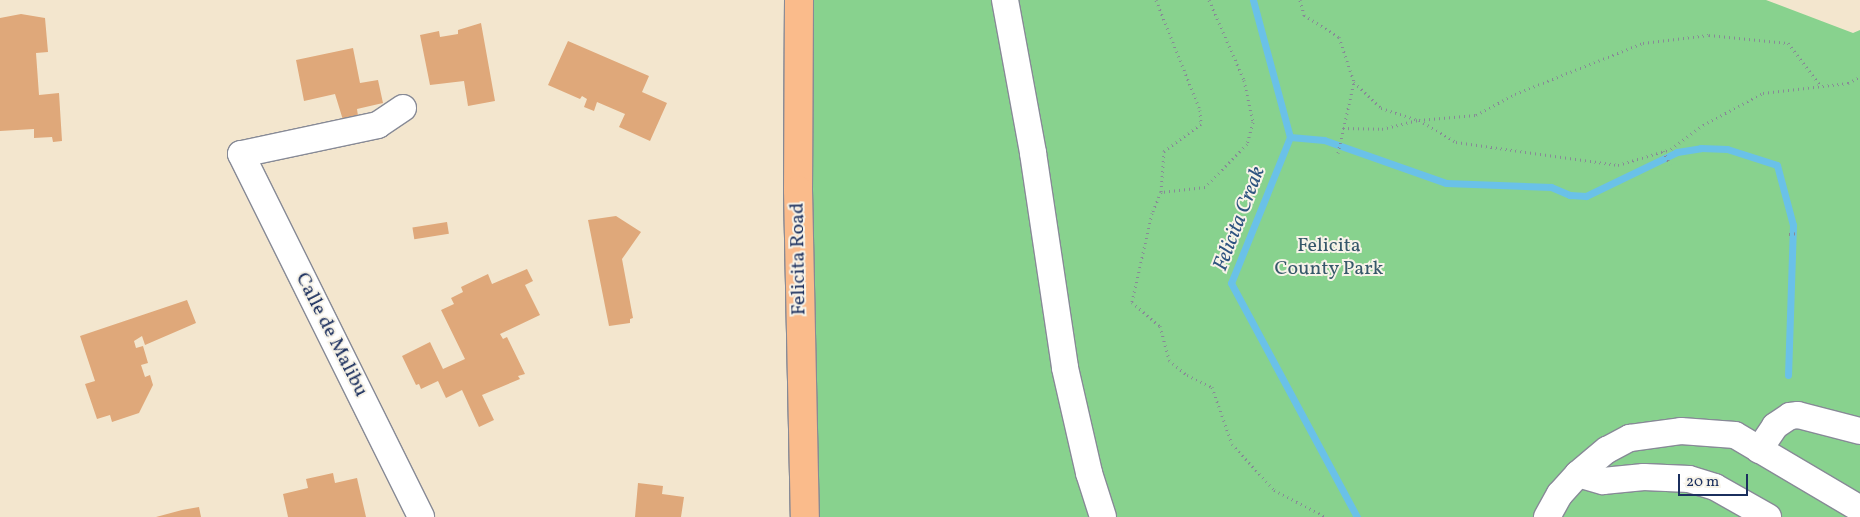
<!DOCTYPE html>
<style>
body{margin:0}
#map{position:relative;width:1860px;height:517px;overflow:hidden;background:#f3e6ce;font-family:Vollkorn,serif}
div>[style]{position:absolute}
.green>*{inset:0;background:#88d28e}
.stream>*{height:7px;margin:-3.5px;padding:0 3.5px;transform-origin:3.5px;border-radius:3.5px;background:#6ac1e8}
.building>*{inset:0;background:#dfa87a;transform-origin:0 0}
.path>*{height:3px;margin-top:-1.5px;transform-origin:0;background:repeating-linear-gradient(90deg,#878a96 0 1px,transparent 0 5px)}
.roads{filter:drop-shadow(1px 0 #878a96) drop-shadow(-1px 0 #878a96) drop-shadow(0 1px #878a96) drop-shadow(0 -1px #878a96)}
.minor>*{height:26px;margin:-13px;padding:0 13px;transform-origin:13px;border-radius:13px;background:#fff}
.major>*{height:28px;margin:-14px;padding:0 14px;transform-origin:14px;border-radius:14px;background:#fabb8b}
span{translate:-50% -50%;white-space:nowrap;text-align:center;line-height:1.15;-webkit-text-stroke:4px #f7f3e8;paint-order:stroke}
.park-label{font-size:20px;color:#36586a}
.street-label{font-size:20px;color:#1b2f5e}
.water-label{font-size:21px;color:#2f5480;font-style:italic}
.scale{position:absolute;left:1678px;top:474px;width:70px;height:22px;box-sizing:border-box;border:2px solid #1b2f5e;border-top:0;padding-left:6px;font-size:15px;line-height:18px;white-space:nowrap;color:#1b2f5e;-webkit-text-stroke:4px #f7f3e8;paint-order:stroke}
</style>
<div id="map">
<div class="green">
<i style="clip-path:polygon(799px 0,1766px 0,1853px 33px,1860px 30px,1860px 517px,805px 517px)"></i>
</div>
<div class="stream">
<i style="left:1253px;top:0;width:142px;rotate:74.9deg"></i>
<i style="left:1290px;top:137px;width:157px;rotate:112deg"></i>
<i style="left:1231px;top:283px;width:266px;rotate:61.7deg"></i>
<i style="left:1290px;top:137px;width:34px;rotate:5deg"></i>
<i style="left:1324px;top:140px;width:129px;rotate:19.4deg"></i>
<i style="left:1446px;top:183px;width:105px;rotate:2.2deg"></i>
<i style="left:1551px;top:187px;width:21px;rotate:23deg"></i>
<i style="left:1570px;top:195px;width:16px;rotate:4deg"></i>
<i style="left:1586px;top:196px;width:101px;rotate:-25.8deg"></i>
<i style="left:1677px;top:152px;width:24px;rotate:-9deg"></i>
<i style="left:1701px;top:148px;width:26px;rotate:2deg"></i>
<i style="left:1727px;top:149px;width:52px;rotate:17.7deg"></i>
<i style="left:1777px;top:165px;width:62px;rotate:75.1deg"></i>
<i style="left:1793px;top:225px;width:150px;rotate:91.9deg"></i>
</div>
<div class="building">
<i style="clip-path:polygon(21px 14px,45px 18px,48px 52px,36px 53px,39px 95px,59px 93px,62px 141px,53px 142px,52px 137px,34px 138px,34px 129px,0 131px,0 18px)"></i>
<i style="clip-path:polygon(481px 23px,495px 101px,468px 106px,464px 81px,430px 85px,420px 35px,439px 31px,440px 37px,458px 34px,458px 30px)"></i>
<i style="clip-path:polygon(568px 41px,649px 76px,642px 92px,667px 103px,650px 141px,619px 127px,625px 114px,597px 102px,594px 111px,584px 107px,587px 99px,582px 96px,580px 99px,548px 85px)"></i>
<i style="clip-path:polygon(353px 48px,360px 83px,378px 80px,383px 103px,357px 109px,358px 116px,343px 120px,335px 94px,304px 101px,296px 60px)"></i>
<i style="clip-path:polygon(616px 216px,641px 232px,622px 259px,633px 318px,630px 319px,630px 323px,609px 326px,588px 220px)"></i>
<i style="left:447px;top:222px;width:12px;height:35px;rotate:81deg"></i>
<i style="clip-path:polygon(527px 269px,533px 281px,525px 285px,540px 315px,500px 334px,503px 339px,507px 337px,525px 374px,518px 376px,520px 379px,482px 395px,494px 420px,479px 427px,462px 390px,446px 398px,438px 381px,421px 389px,419px 384px,416px 385px,402px 356px,430px 342px,443px 369px,465px 359px,441px 310px,454px 304px,451px 298px,463px 292px,461px 287px,488px 274px,492px 284px)"></i>
<i style="clip-path:polygon(187px 300px,196px 323px,145px 345px,142px 336px,134px 341px,136px 348px,143px 346px,148px 363px,141px 365px,145px 377px,150px 375px,153px 385px,139px 413px,112px 422px,110px 415px,97px 419px,85px 384px,95px 381px,80px 336px)"></i>
<i style="clip-path:polygon(333px 473px,335px 483px,357px 478px,366px 517px,288px 517px,283px 494px,308px 488px,306px 479px)"></i>
<i style="clip-path:polygon(638px 483px,663px 486px,662px 494px,684px 497px,681px 517px,635px 517px)"></i>
<i style="clip-path:polygon(199px 507px,201px 517px,156px 517px,182px 510px)"></i>
</div>
<div class="path">
<i style="left:1156px;top:0;width:118px;rotate:68.2deg"></i>
<i style="left:1200px;top:110px;width:14px;rotate:86deg"></i>
<i style="left:1201px;top:124px;width:46px;rotate:143.9deg"></i>
<i style="left:1164px;top:151px;width:41px;rotate:94.2deg"></i>
<i style="left:1209px;top:0;width:87px;rotate:66.4deg"></i>
<i style="left:1244px;top:80px;width:43px;rotate:77.9deg"></i>
<i style="left:1253px;top:122px;width:23px;rotate:105deg"></i>
<i style="left:1247px;top:144px;width:60px;rotate:134.3deg"></i>
<i style="left:1205px;top:187px;width:44px;rotate:173.5deg"></i>
<i style="left:1161px;top:192px;width:23px;rotate:113deg"></i>
<i style="left:1152px;top:213px;width:91px;rotate:102.7deg"></i>
<i style="left:1132px;top:302px;width:37px;rotate:41deg"></i>
<i style="left:1160px;top:326px;width:35px;rotate:75deg"></i>
<i style="left:1169px;top:360px;width:23px;rotate:40deg"></i>
<i style="left:1187px;top:375px;width:28px;rotate:26deg"></i>
<i style="left:1212px;top:387px;width:60px;rotate:70.7deg"></i>
<i style="left:1232px;top:444px;width:62px;rotate:47.6deg"></i>
<i style="left:1274px;top:490px;width:59px;rotate:27.4deg"></i>
<i style="left:1300px;top:0;width:16px;rotate:75deg"></i>
<i style="left:1304px;top:15px;width:41px;rotate:32.2deg"></i>
<i style="left:1339px;top:37px;width:47px;rotate:71.6deg"></i>
<i style="left:1354px;top:82px;width:37px;rotate:44deg"></i>
<i style="left:1381px;top:108px;width:40px;rotate:18deg"></i>
<i style="left:1419px;top:120px;width:57px;rotate:-5deg"></i>
<i style="left:1476px;top:115px;width:44px;rotate:-28.3deg"></i>
<i style="left:1515px;top:94px;width:138px;rotate:-21.7deg"></i>
<i style="left:1643px;top:43px;width:66px;rotate:-6.9deg"></i>
<i style="left:1709px;top:35px;width:79px;rotate:5.8deg"></i>
<i style="left:1788px;top:43px;width:54px;rotate:52.5deg"></i>
<i style="left:1343px;top:128px;width:39px;rotate:1deg"></i>
<i style="left:1382px;top:129px;width:38px;rotate:-14deg"></i>
<i style="left:1419px;top:120px;width:43px;rotate:30.7deg"></i>
<i style="left:1456px;top:142px;width:164px;rotate:8.1deg"></i>
<i style="left:1618px;top:165px;width:55px;rotate:-16.8deg"></i>
<i style="left:1671px;top:149px;width:40px;rotate:-37deg"></i>
<i style="left:1703px;top:125px;width:68px;rotate:-28.1deg"></i>
<i style="left:1763px;top:93px;width:86px;rotate:-6.7deg"></i>
<i style="left:1848px;top:83px;width:13px;rotate:-27deg"></i>
<i style="left:1663px;top:151px;width:15px;rotate:62deg"></i>
<i style="left:1338px;top:153px;width:73px;rotate:-77.3deg"></i>
<i style="left:1789px;top:234px;width:10px;rotate:-6deg"></i>
</div>
<div class="roads">
<div class="minor">
<i style="left:1005px;top:0;width:156px;rotate:79.6deg"></i>
<i style="left:1033px;top:153px;width:217px;rotate:81.5deg"></i>
<i style="left:1065px;top:368px;width:108px;rotate:77.1deg"></i>
<i style="left:1089px;top:473px;width:46px;rotate:72.3deg"></i>
<i style="left:403px;top:108px;width:30px;rotate:146deg"></i>
<i style="left:378px;top:125px;width:140px;rotate:168deg"></i>
<i style="left:241px;top:154px;width:405px;rotate:63.6deg"></i>
<i style="left:1759px;top:450px;width:29px;rotate:-56deg"></i>
<i style="left:1775px;top:426px;width:18px;rotate:-34deg"></i>
<i style="left:1790px;top:416px;width:8px;rotate:-7deg"></i>
<i style="left:1798px;top:415px;width:64px;rotate:14.5deg"></i>
<i style="left:1578px;top:474px;width:26px;rotate:16deg"></i>
<i style="left:1603px;top:481px;width:41px;rotate:-5.6deg"></i>
<i style="left:1644px;top:477px;width:45px;rotate:2.5deg"></i>
<i style="left:1689px;top:479px;width:27px;rotate:17deg"></i>
<i style="left:1715px;top:487px;width:61px;rotate:29.5deg"></i>
<i style="left:1547px;top:517px;width:26px;rotate:-61deg"></i>
<i style="left:1560px;top:494px;width:27px;rotate:-48deg"></i>
<i style="left:1578px;top:474px;width:38px;rotate:-40deg"></i>
<i style="left:1607px;top:450px;width:26px;rotate:-28deg"></i>
<i style="left:1630px;top:438px;width:51px;rotate:-7.8deg"></i>
<i style="left:1681px;top:431px;width:54px;rotate:4.2deg"></i>
<i style="left:1735px;top:435px;width:145px;rotate:30.6deg"></i>
</div>
<div class="major">
<i style="left:799px;top:0;width:190px;rotate:90.3deg"></i>
<i style="left:798px;top:190px;width:327px;rotate:88.8deg"></i>
</div>
</div>
<div class="park-label">
<span style="left:1329px;top:258px">Felicita<br>County Park</span>
</div>
<div class="street-label">
<span style="left:799px;top:259px;rotate:-91deg">Felicita Road</span>
<span style="left:331px;top:335px;rotate:63deg">Calle de Malibu</span>
</div>
<div class="water-label">
<span style="left:1240px;top:219px;rotate:-69deg">Felicita Creak</span>
</div>
<div class="scale">20 m</div>
</div>
